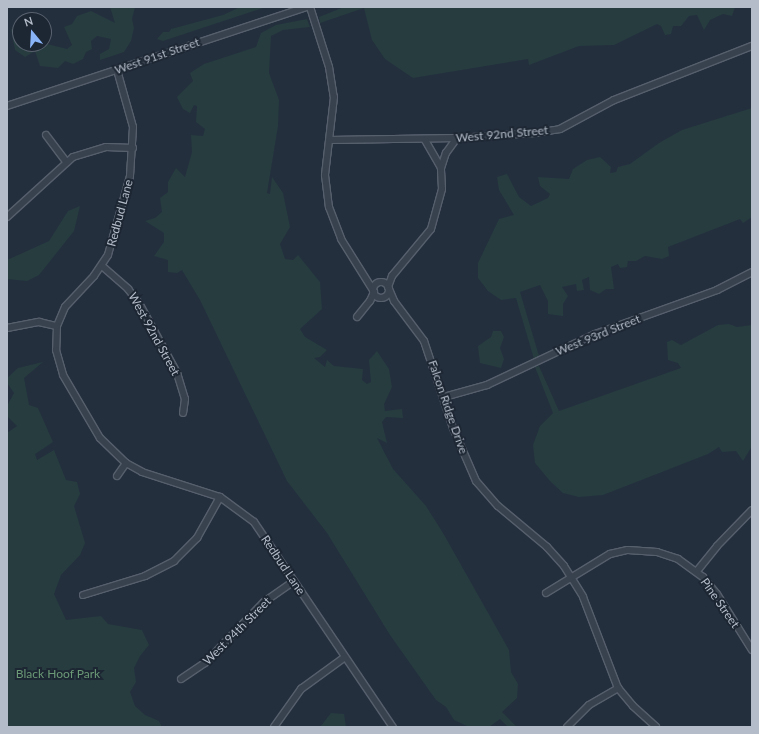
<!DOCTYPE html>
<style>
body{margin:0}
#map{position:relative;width:759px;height:734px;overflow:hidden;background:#242f3e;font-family:Lato,sans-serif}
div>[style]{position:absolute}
.green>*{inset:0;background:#263c3f}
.roads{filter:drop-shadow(1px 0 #565f6c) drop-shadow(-1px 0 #565f6c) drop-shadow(0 1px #565f6c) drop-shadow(0 -1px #565f6c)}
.street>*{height:6px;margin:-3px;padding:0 3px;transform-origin:3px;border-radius:3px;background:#38414e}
.street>.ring{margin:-3px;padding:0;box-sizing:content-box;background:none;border:6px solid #38414e;border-radius:50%}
span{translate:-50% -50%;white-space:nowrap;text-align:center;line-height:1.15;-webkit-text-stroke:4px #1d2633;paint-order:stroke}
.street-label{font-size:12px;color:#b4bcc9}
.park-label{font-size:12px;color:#6b9a76}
.frame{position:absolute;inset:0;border:8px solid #b4bcc9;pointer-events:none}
.north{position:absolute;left:12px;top:12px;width:40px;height:40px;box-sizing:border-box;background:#1d2633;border:1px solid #59626f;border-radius:50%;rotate:342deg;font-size:11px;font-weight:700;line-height:16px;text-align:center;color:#b4bcc9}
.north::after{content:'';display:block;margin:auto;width:14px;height:18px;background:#8ab4f8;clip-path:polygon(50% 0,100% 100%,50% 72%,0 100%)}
</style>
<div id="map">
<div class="green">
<i style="clip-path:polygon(110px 7px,135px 7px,132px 19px,134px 28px,131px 41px,124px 52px,100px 60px,100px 54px,109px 49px,111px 39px,97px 36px,91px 41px,92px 49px,86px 52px,83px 59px,73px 64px,65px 61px,58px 68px,40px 66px,35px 51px,25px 57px,15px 50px,11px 29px,20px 30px,20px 44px,44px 44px,44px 27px,47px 44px,67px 49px,72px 45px,64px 27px,72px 24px,77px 16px,91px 11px,115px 23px)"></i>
<i style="clip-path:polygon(240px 7px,266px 7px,163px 41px,157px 39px,163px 32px,169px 32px,171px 29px,223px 15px)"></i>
<i style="clip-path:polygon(344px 7px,735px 7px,732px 16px,723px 14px,710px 20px,704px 30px,697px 15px,689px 16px,681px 26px,673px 26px,671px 34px,665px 35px,661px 26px,657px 24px,614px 45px,579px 46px,529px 65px,528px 59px,413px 78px,385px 59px,372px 40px,364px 8px,320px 23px,319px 17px)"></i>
<i style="clip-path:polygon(307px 19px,310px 27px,283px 30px,271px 36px,269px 73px,279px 100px,278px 126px,267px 193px,270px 194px,272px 177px,283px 193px,290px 227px,280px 244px,285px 259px,293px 260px,298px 255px,320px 282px,322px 309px,300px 329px,305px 337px,327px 350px,320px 357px,314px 358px,325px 367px,327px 360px,334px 366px,363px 369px,362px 380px,367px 384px,371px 382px,369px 360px,377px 351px,389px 369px,392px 387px,384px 404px,385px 411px,402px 409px,403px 418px,386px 417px,382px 422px,387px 443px,377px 438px,393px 469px,426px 506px,443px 533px,509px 650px,511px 672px,518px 684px,517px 698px,502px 712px,517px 727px,508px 727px,500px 719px,489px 727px,469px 727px,454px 720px,446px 707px,436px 700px,390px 635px,327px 533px,287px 481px,200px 300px,182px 270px,177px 273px,168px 272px,168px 260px,154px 256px,164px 242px,164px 233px,145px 221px,155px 218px,162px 212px,160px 198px,168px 192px,168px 182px,176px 168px,185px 177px,192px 152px,191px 135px,203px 136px,205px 129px,196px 122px,197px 106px,194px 105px,190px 113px,183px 109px,177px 97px,193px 81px,190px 73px,204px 64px,256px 47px,261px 33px,276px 25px)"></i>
<i style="clip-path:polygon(752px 108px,752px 217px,743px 223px,740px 219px,668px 247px,669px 256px,662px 259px,645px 256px,636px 261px,628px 261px,627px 267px,620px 268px,618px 264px,611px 267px,614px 289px,606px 289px,599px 294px,590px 290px,589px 277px,582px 280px,584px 290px,577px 291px,576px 284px,562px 287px,568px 296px,563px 304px,563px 316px,548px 314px,548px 301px,540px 285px,520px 292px,539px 356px,534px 359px,516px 298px,501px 300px,488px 291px,478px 278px,478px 263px,499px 219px,514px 215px,499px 190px,497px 177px,507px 174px,519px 197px,531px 206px,548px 198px,550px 194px,540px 186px,538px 177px,569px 179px,573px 169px,587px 160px,600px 157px,611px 167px,610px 173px,616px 172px,618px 167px,630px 164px,659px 143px,682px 130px)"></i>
<i style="clip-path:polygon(80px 206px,74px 231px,39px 275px,27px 281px,7px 279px,7px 260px,49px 241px,68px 211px)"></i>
<i style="clip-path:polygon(729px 324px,737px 327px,752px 325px,752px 446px,743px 461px,736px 451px,722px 452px,719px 447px,708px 454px,603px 495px,579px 497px,563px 493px,550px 481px,535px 463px,533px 445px,540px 426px,553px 413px,535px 367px,539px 366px,559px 411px,681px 368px,678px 363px,668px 360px,667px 342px,672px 340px,681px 345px,718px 325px)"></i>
<i style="clip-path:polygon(493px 331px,501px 331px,504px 337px,500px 348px,504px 359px,501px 368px,480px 363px,478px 346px,491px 337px)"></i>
<i style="clip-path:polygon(43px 362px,24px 378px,29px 405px,38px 408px,53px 442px,35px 454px,37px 460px,54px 450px,66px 480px,77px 482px,80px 494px,74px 506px,85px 543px,80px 555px,61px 575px,54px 594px,66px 620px,101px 616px,108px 624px,142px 630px,149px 645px,140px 656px,134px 668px,136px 682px,130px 692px,135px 706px,145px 715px,159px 721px,162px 727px,7px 727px,7px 433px,17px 426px,7px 416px,7px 406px,14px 393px,7px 383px,7px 378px,18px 368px)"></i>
<i style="clip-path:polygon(331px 713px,344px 714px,346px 727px,320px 727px)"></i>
</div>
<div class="roads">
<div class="street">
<i style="left:310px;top:7px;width:63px;rotate:72.4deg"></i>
<i style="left:329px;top:67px;width:30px;rotate:81deg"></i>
<i style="left:334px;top:97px;width:79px;rotate:96.6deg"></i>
<i style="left:325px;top:175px;width:32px;rotate:83deg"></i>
<i style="left:329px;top:207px;width:34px;rotate:69deg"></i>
<i style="left:341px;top:239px;width:60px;rotate:57.9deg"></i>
<i style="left:117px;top:70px;width:59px;rotate:74.3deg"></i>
<i style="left:133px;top:127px;width:49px;rotate:93.5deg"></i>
<i style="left:130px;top:176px;width:82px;rotate:105.6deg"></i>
<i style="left:108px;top:255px;width:25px;rotate:124deg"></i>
<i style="left:94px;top:276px;width:42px;rotate:133.1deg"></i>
<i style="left:65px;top:307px;width:21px;rotate:113deg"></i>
<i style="left:57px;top:326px;width:24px;rotate:92deg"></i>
<i style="left:56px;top:350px;width:26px;rotate:74deg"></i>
<i style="left:63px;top:375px;width:73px;rotate:59.6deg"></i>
<i style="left:100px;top:438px;width:36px;rotate:44deg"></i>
<i style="left:126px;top:463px;width:18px;rotate:29deg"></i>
<i style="left:142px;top:472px;width:82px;rotate:17.8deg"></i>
<i style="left:220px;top:497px;width:42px;rotate:36.3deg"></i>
<i style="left:254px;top:522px;width:248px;rotate:55.9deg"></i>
<i style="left:7px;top:106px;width:316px;rotate:-18.3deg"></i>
<i style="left:46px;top:135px;width:34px;rotate:53deg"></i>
<i style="left:330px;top:140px;width:127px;rotate:-0.9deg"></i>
<i style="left:457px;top:138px;width:78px;rotate:-3.7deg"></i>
<i style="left:535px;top:133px;width:25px;rotate:-9deg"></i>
<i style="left:560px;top:129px;width:61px;rotate:-28.2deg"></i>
<i style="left:614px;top:100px;width:148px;rotate:-21.4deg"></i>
<i style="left:425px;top:140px;width:32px;rotate:60deg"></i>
<i style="left:7px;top:217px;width:89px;rotate:-42.3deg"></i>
<i style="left:73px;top:157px;width:34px;rotate:-17deg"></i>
<i style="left:106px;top:147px;width:27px;rotate:2deg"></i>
<i style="left:102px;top:266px;width:35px;rotate:41deg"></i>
<i style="left:128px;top:289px;width:18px;rotate:52deg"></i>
<i style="left:139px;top:303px;width:80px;rotate:61.5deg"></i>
<i style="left:177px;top:373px;width:27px;rotate:73deg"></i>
<i style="left:185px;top:399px;width:14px;rotate:98deg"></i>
<i class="ring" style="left:373px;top:282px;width:10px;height:10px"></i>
<i style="left:388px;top:287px;width:12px;rotate:-70deg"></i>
<i style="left:392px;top:276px;width:61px;rotate:-50.3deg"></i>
<i style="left:431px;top:229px;width:41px;rotate:-74.6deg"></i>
<i style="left:442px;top:189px;width:21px;rotate:-93deg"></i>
<i style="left:441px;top:168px;width:16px;rotate:-72deg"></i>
<i style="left:446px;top:153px;width:19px;rotate:-54deg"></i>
<i style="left:389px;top:289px;width:13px;rotate:67deg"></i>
<i style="left:394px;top:301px;width:50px;rotate:53.1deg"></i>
<i style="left:424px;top:341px;width:92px;rotate:71.6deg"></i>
<i style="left:453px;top:428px;width:58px;rotate:66.5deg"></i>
<i style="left:476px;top:481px;width:33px;rotate:49deg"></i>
<i style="left:498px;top:506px;width:64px;rotate:39.9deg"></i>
<i style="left:547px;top:547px;width:25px;rotate:48deg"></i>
<i style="left:564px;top:566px;width:36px;rotate:58deg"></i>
<i style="left:583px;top:597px;width:97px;rotate:69deg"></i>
<i style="left:618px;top:688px;width:23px;rotate:50deg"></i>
<i style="left:633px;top:706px;width:31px;rotate:42deg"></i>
<i style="left:357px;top:317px;width:21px;rotate:-51deg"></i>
<i style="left:370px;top:301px;width:10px;rotate:-66deg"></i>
<i style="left:7px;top:328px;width:33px;rotate:-11deg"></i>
<i style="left:39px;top:322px;width:18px;rotate:13deg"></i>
<i style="left:444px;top:397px;width:45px;rotate:-15.6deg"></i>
<i style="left:487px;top:385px;width:119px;rotate:-25.3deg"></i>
<i style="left:595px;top:334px;width:130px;rotate:-19.8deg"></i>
<i style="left:717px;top:290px;width:39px;rotate:-27deg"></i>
<i style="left:117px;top:476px;width:16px;rotate:-55deg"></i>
<i style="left:697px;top:571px;width:32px;rotate:-51deg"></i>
<i style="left:717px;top:546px;width:50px;rotate:-45.8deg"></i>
<i style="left:546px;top:593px;width:75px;rotate:-31.4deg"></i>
<i style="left:610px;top:554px;width:18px;rotate:-13deg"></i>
<i style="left:628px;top:550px;width:29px;rotate:4deg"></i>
<i style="left:657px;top:552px;width:22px;rotate:18deg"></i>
<i style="left:678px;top:559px;width:31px;rotate:36deg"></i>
<i style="left:703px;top:577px;width:22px;rotate:51deg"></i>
<i style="left:717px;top:594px;width:66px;rotate:58deg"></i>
<i style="left:83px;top:595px;width:65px;rotate:-17deg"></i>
<i style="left:145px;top:576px;width:33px;rotate:-27deg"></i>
<i style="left:174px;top:561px;width:33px;rotate:-45deg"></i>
<i style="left:197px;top:538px;width:47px;rotate:-60.7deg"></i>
<i style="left:181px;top:679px;width:29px;rotate:-34deg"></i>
<i style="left:205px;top:663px;width:85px;rotate:-46deg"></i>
<i style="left:264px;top:602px;width:35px;rotate:-35deg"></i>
<i style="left:274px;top:727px;width:47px;rotate:-54.6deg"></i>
<i style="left:301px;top:689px;width:54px;rotate:-36deg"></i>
<i style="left:567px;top:727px;width:31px;rotate:-45deg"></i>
<i style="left:589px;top:705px;width:34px;rotate:-30deg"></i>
</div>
</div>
<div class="street-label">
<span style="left:157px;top:56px;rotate:-19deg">West 91st Street</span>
<span style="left:502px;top:134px;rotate:-5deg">West 92nd Street</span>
<span style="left:120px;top:213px;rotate:-75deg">Redbud Lane</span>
<span style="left:154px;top:334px;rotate:61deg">West 92nd Street</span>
<span style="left:598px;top:335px;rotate:-22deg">West 93rd Street</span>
<span style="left:448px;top:407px;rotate:71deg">Falcon Ridge Drive</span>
<span style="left:283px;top:565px;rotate:56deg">Redbud Lane</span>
<span style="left:720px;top:603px;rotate:55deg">Pine Street</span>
<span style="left:237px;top:631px;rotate:-45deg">West 94th Street</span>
</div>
<div class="park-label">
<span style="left:58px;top:674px">Black Hoof Park</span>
</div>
<div class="frame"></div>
<div class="north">N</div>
</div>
